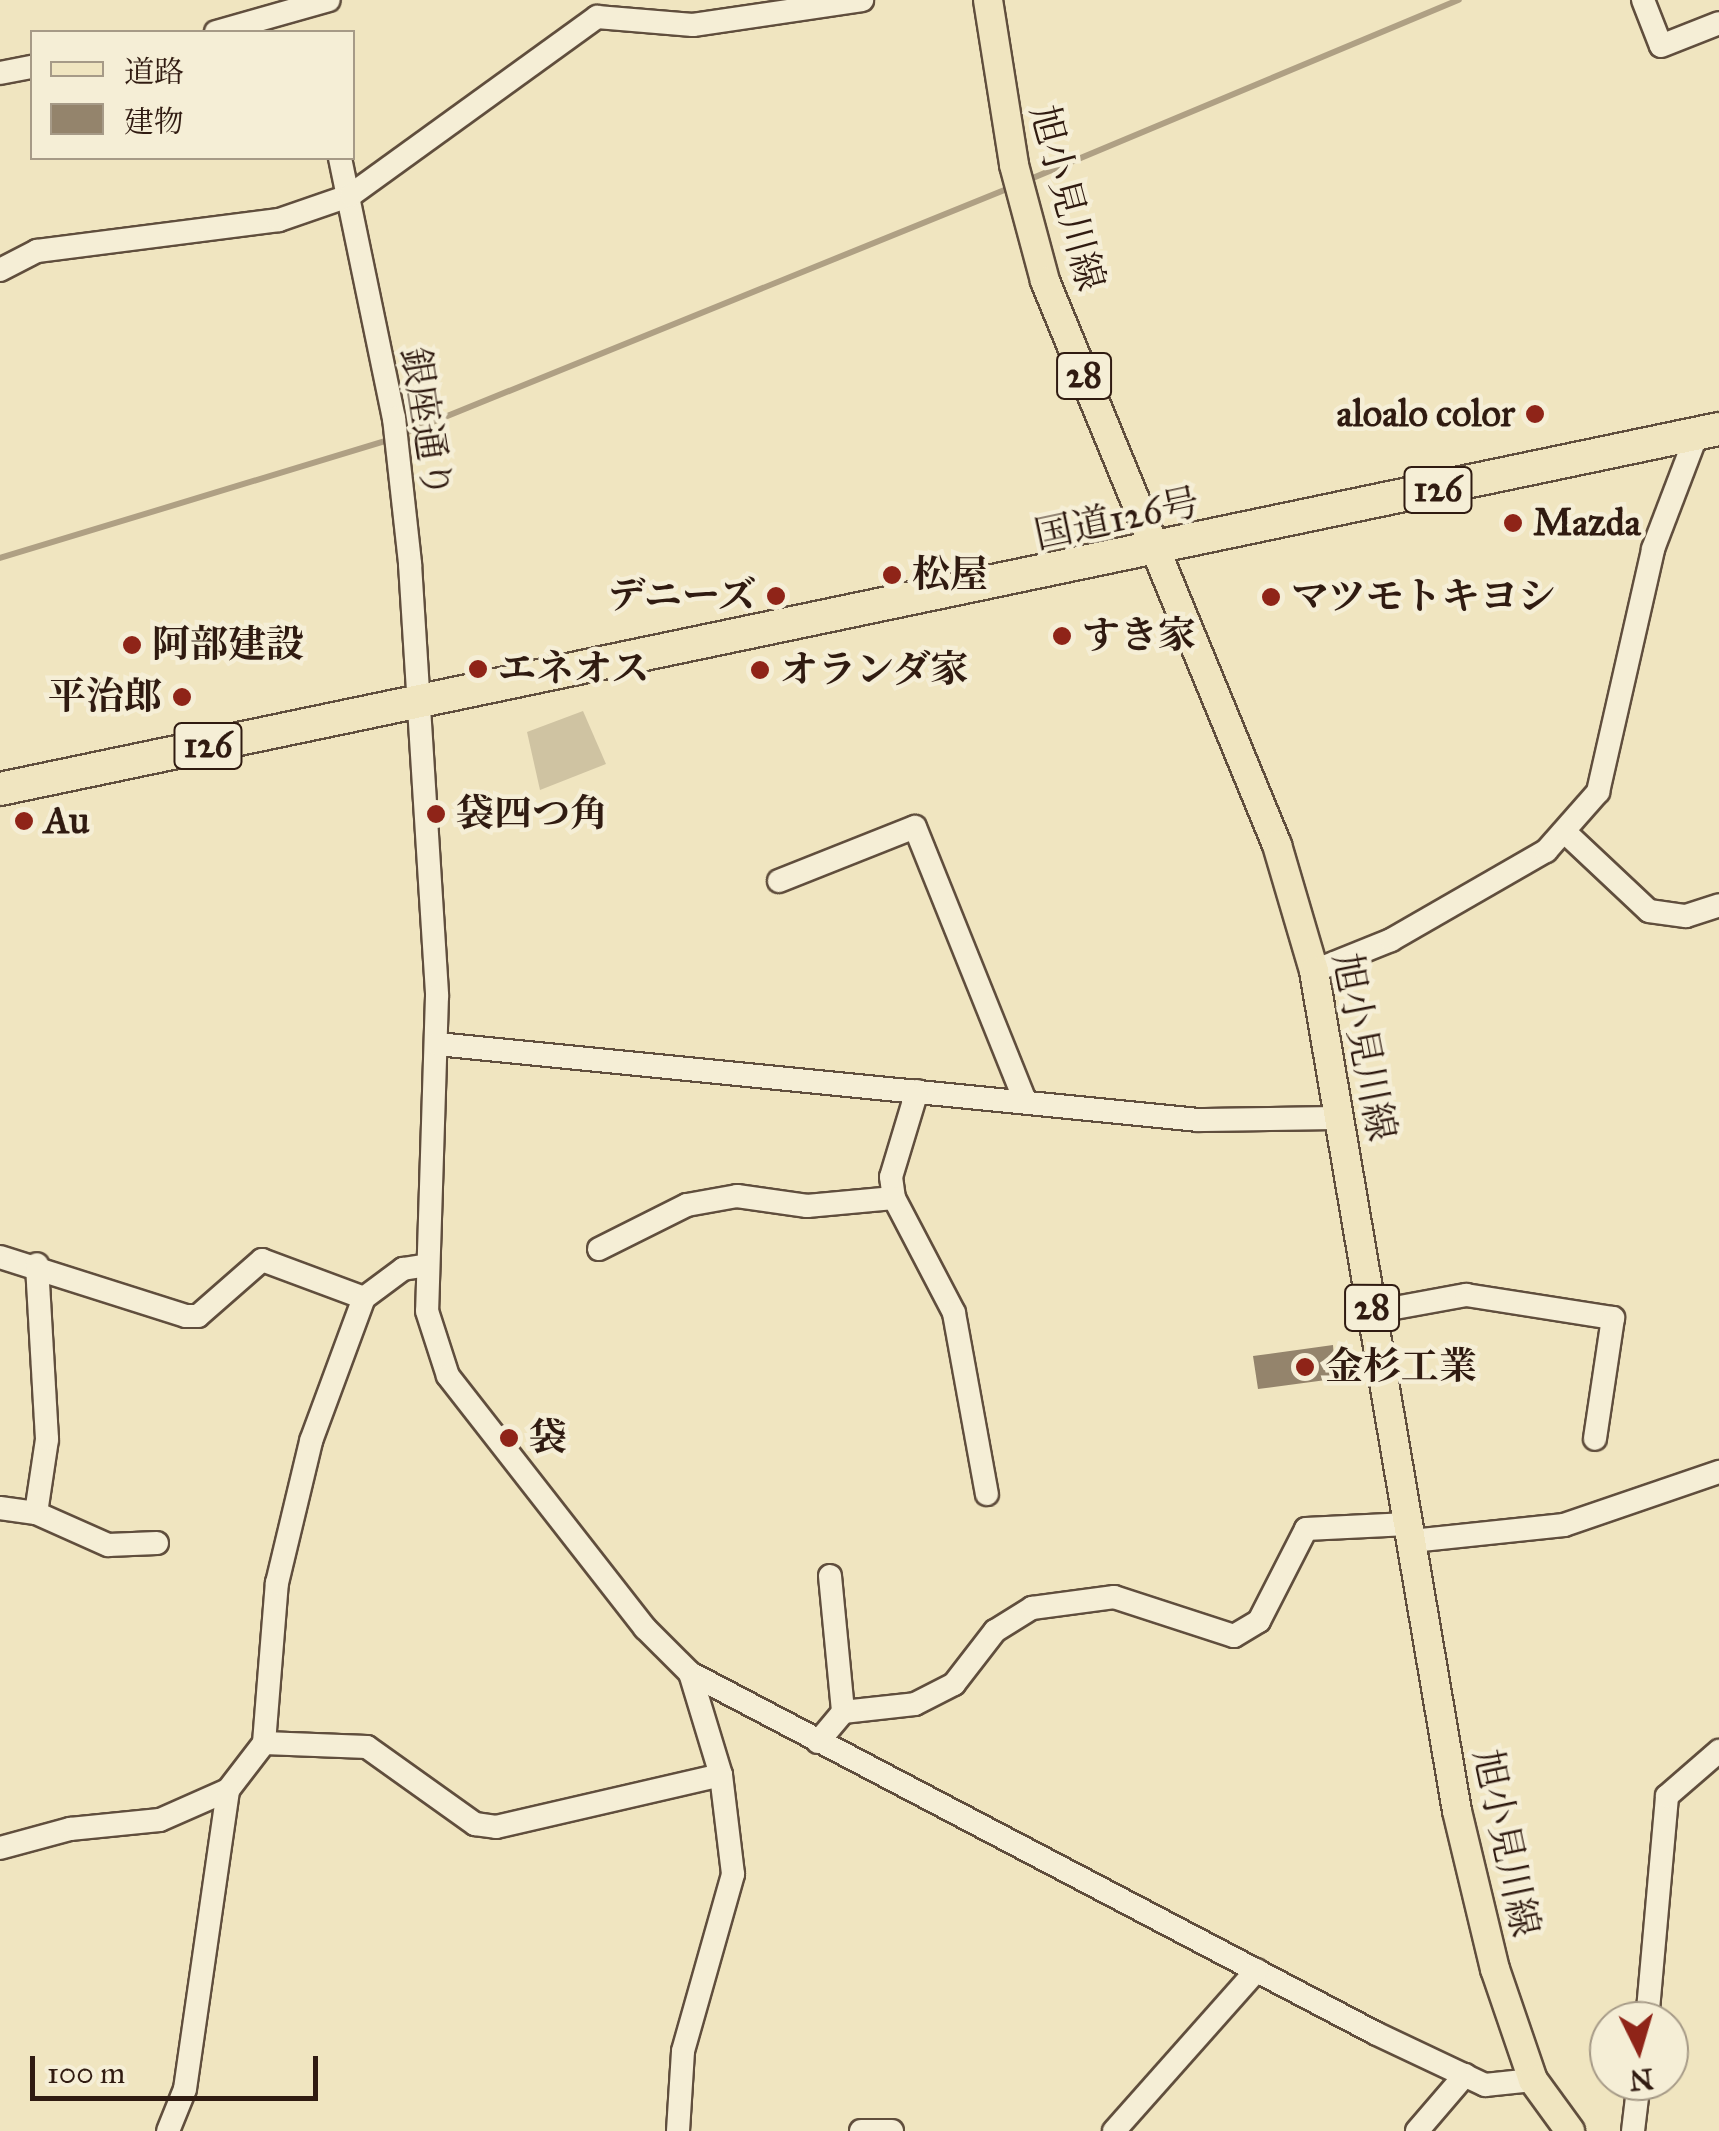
<!DOCTYPE html>
<meta charset="utf-8">
<style>
body{margin:0}
#map{position:relative;width:1719px;height:2131px;overflow:hidden;background:#f0e5c0;font-family:"IM FELL Great Primer","Noto Serif JP",serif}
div>[style]{position:absolute}
.green>*{inset:0;background:#cfc3a2}
.stream>*{height:6px;margin:-3px;padding:0 3px;transform-origin:3px;border-radius:3px;background:#afa084}
.building>*{inset:0;background:#94846c}
.roads{filter:drop-shadow(2px 0 #604e3d) drop-shadow(-2px 0 #604e3d) drop-shadow(0 2px #604e3d) drop-shadow(0 -2px #604e3d)}
.minor>*{height:22px;margin:-11px;padding:0 11px;transform-origin:11px;border-radius:11px;background:#f5eed6}
.major>*{height:28px;margin:-14px;padding:0 14px;transform-origin:14px;border-radius:14px;background:#f0e5c0}
.highway>*{height:32px;margin:-16px;padding:0 16px;transform-origin:16px;border-radius:16px;background:#f0e5c0}
.dots>*{width:28px;height:28px;translate:-50% -50%;box-sizing:border-box;border:5px solid #f5eed6;border-radius:50%}
span{translate:-50% -50%;white-space:nowrap;text-align:center;line-height:1.15;-webkit-text-stroke:9px #f5eed6;paint-order:stroke}
.shield-label span{padding:2px 8px;background:#f5eed6;border:2px solid;border-radius:8px;-webkit-text-stroke-width:0}
.shield-label{font-size:35px;color:#301b11;font-weight:700}
.street-label{font-size:38px;color:#301b11}
.poi-label{font-size:38px;color:#301b11;font-weight:700}
.right{translate:-100% -50%;text-align:right}
.left{translate:0 -50%;text-align:left}
.legend{position:absolute;left:30px;top:30px;width:325px;height:130px;box-sizing:border-box;background:#f5eed6;border:2px solid #a69a87;margin:0;padding:12px 18px;list-style:none;font-size:30px;color:#301b11}
.legend li{display:flex;align-items:center;gap:20px;height:50px}
.legend b{width:50px;border:2px solid #a69a87}
.north{position:absolute;left:1589px;top:2001px;width:100px;height:100px;box-sizing:border-box;background:#f5eed6;border:2px solid #a69a87;border-radius:50%;rotate:175deg;font-size:28px;font-weight:700;line-height:40px;text-align:center;color:#301b11}
.north::after{content:'';display:block;margin:auto;width:35px;height:45px;background:#8f2418;clip-path:polygon(50% 0,100% 100%,50% 72%,0 100%)}
.scale{position:absolute;left:30px;top:2056px;width:288px;height:45px;box-sizing:border-box;border:5px solid #301b11;border-top:0;padding-left:12px;font-size:30px;line-height:35px;white-space:nowrap;color:#301b11;-webkit-text-stroke:8px #f5eed6;paint-order:stroke}
</style>
<div id="map">
<div class="green">
<i style="clip-path:polygon(583px 711px,606px 764px,540px 790px,527px 732px)"></i>
</div>
<div class="stream">
<i style="left:1028px;top:180px;width:467px;rotate:-22.7deg"></i>
<i style="left:403px;top:434px;width:657px;rotate:-22.08deg"></i>
<i style="left:0;top:558px;width:409px;rotate:-16.9deg"></i>
</div>
<div class="building">
<i style="clip-path:polygon(1333px 1345px,1334px 1358px,1353px 1355px,1356px 1376px,1258px 1389px,1253px 1356px)"></i>
</div>
<div class="roads">
<div class="minor">
<i style="left:1643px;top:0;width:49px;rotate:68.6deg"></i>
<i style="left:1661px;top:46px;width:62px;rotate:-21.6deg"></i>
<i style="left:216px;top:32px;width:117px;rotate:-15.8deg"></i>
<i style="left:0;top:73px;width:33px;rotate:-11deg"></i>
<i style="left:340px;top:158px;width:266px;rotate:78.3deg"></i>
<i style="left:394px;top:418px;width:147px;rotate:83.7deg"></i>
<i style="left:410px;top:564px;width:433px;rotate:86.4deg"></i>
<i style="left:437px;top:996px;width:315px;rotate:91.8deg"></i>
<i style="left:427px;top:1311px;width:68px;rotate:72.1deg"></i>
<i style="left:448px;top:1376px;width:320px;rotate:52deg"></i>
<i style="left:645px;top:1628px;width:64px;rotate:45deg"></i>
<i style="left:690px;top:1673px;width:774px;rotate:27.72deg"></i>
<i style="left:1375px;top:2033px;width:122px;rotate:25.3deg"></i>
<i style="left:1485px;top:2085px;width:48px;rotate:-5.9deg"></i>
<i style="left:0;top:270px;width:42px;rotate:-27.2deg"></i>
<i style="left:37px;top:251px;width:244px;rotate:-7.3deg"></i>
<i style="left:279px;top:220px;width:76px;rotate:-19.1deg"></i>
<i style="left:351px;top:195px;width:304px;rotate:-35.9deg"></i>
<i style="left:597px;top:17px;width:96px;rotate:4.8deg"></i>
<i style="left:693px;top:25px;width:171px;rotate:-8.4deg"></i>
<i style="left:1567px;top:834px;width:112px;rotate:43.2deg"></i>
<i style="left:1649px;top:911px;width:37px;rotate:8deg"></i>
<i style="left:1686px;top:916px;width:35px;rotate:-18deg"></i>
<i style="left:779px;top:881px;width:146px;rotate:-21.7deg"></i>
<i style="left:915px;top:827px;width:294px;rotate:68.1deg"></i>
<i style="left:1314px;top:971px;width:83px;rotate:-21.9deg"></i>
<i style="left:1391px;top:940px;width:179px;rotate:-29.9deg"></i>
<i style="left:1546px;top:851px;width:79px;rotate:-48.6deg"></i>
<i style="left:1598px;top:792px;width:249px;rotate:-77.2deg"></i>
<i style="left:1653px;top:549px;width:123px;rotate:-69.1deg"></i>
<i style="left:437px;top:1044px;width:766px;rotate:5.7deg"></i>
<i style="left:1199px;top:1120px;width:142px;rotate:-0.8deg"></i>
<i style="left:917px;top:1091px;width:90px;rotate:106.8deg"></i>
<i style="left:891px;top:1177px;width:21px;rotate:82deg"></i>
<i style="left:894px;top:1198px;width:130px;rotate:62.4deg"></i>
<i style="left:954px;top:1313px;width:184px;rotate:79.7deg"></i>
<i style="left:599px;top:1249px;width:98px;rotate:-26.6deg"></i>
<i style="left:687px;top:1205px;width:51px;rotate:-10.2deg"></i>
<i style="left:737px;top:1196px;width:71px;rotate:8.1deg"></i>
<i style="left:807px;top:1206px;width:87px;rotate:-5.3deg"></i>
<i style="left:0;top:1257px;width:195px;rotate:17.6deg"></i>
<i style="left:186px;top:1316px;width:12px"></i>
<i style="left:198px;top:1316px;width:85px;rotate:-41.2deg"></i>
<i style="left:262px;top:1260px;width:109px;rotate:20.4deg"></i>
<i style="left:1373px;top:1312px;width:95px;rotate:-10.4deg"></i>
<i style="left:1466px;top:1295px;width:149px;rotate:8.9deg"></i>
<i style="left:1613px;top:1318px;width:122px;rotate:98.5deg"></i>
<i style="left:0;top:1508px;width:36px;rotate:8deg"></i>
<i style="left:36px;top:1513px;width:79px;rotate:24deg"></i>
<i style="left:108px;top:1545px;width:49px;rotate:-2.3deg"></i>
<i style="left:36px;top:1513px;width:75px;rotate:-81.5deg"></i>
<i style="left:47px;top:1439px;width:175px;rotate:-93.3deg"></i>
<i style="left:1412px;top:1541px;width:153px;rotate:-6deg"></i>
<i style="left:1564px;top:1525px;width:164px;rotate:-18.9deg"></i>
<i style="left:830px;top:1576px;width:137px;rotate:84.5deg"></i>
<i style="left:818px;top:1742px;width:39px;rotate:-50deg"></i>
<i style="left:843px;top:1712px;width:72px;rotate:-6.3deg"></i>
<i style="left:915px;top:1704px;width:44px;rotate:-27.1deg"></i>
<i style="left:954px;top:1684px;width:67px;rotate:-52.3deg"></i>
<i style="left:995px;top:1631px;width:44px;rotate:-31.9deg"></i>
<i style="left:1032px;top:1608px;width:83px;rotate:-7.6deg"></i>
<i style="left:1114px;top:1597px;width:126px;rotate:18deg"></i>
<i style="left:1234px;top:1636px;width:29px;rotate:-31deg"></i>
<i style="left:1259px;top:1621px;width:103px;rotate:-62.9deg"></i>
<i style="left:1306px;top:1529px;width:102px;rotate:-2.8deg"></i>
<i style="left:264px;top:1743px;width:103px;rotate:2.2deg"></i>
<i style="left:367px;top:1747px;width:133px;rotate:35.5deg"></i>
<i style="left:475px;top:1824px;width:21px;rotate:8deg"></i>
<i style="left:496px;top:1827px;width:231px;rotate:-13deg"></i>
<i style="left:0;top:1848px;width:73px;rotate:-15.2deg"></i>
<i style="left:70px;top:1829px;width:90px;rotate:-5.7deg"></i>
<i style="left:160px;top:1820px;width:74px;rotate:-23.8deg"></i>
<i style="left:1647px;top:2021px;width:226px;rotate:-84.9deg"></i>
<i style="left:1667px;top:1796px;width:69px;rotate:-40.9deg"></i>
<i style="left:168px;top:2131px;width:45px;rotate:-68deg"></i>
<i style="left:185px;top:2089px;width:302px;rotate:-81.8deg"></i>
<i style="left:228px;top:1790px;width:59px;rotate:-52.5deg"></i>
<i style="left:264px;top:1743px;width:161px;rotate:-85.4deg"></i>
<i style="left:277px;top:1583px;width:146px;rotate:-76.5deg"></i>
<i style="left:311px;top:1441px;width:153px;rotate:-69.7deg"></i>
<i style="left:364px;top:1298px;width:49px;rotate:-36.6deg"></i>
<i style="left:403px;top:1269px;width:24px;rotate:-9deg"></i>
<i style="left:678px;top:2131px;width:80px;rotate:-86.4deg"></i>
<i style="left:683px;top:2051px;width:184px;rotate:-74.2deg"></i>
<i style="left:733px;top:1874px;width:100px;rotate:-96.9deg"></i>
<i style="left:721px;top:1775px;width:107px;rotate:-106.9deg"></i>
<i style="left:861px;top:2131px;width:31px"></i>
<i style="left:1114px;top:2131px;width:215px;rotate:-48.4deg"></i>
<i style="left:1417px;top:2131px;width:74px;rotate:-49.4deg"></i>
<i style="left:1633px;top:2131px;width:50px;rotate:-83.2deg"></i>
</div>
<div class="major">
<i style="left:988px;top:0;width:167px;rotate:81deg"></i>
<i style="left:1014px;top:165px;width:120px;rotate:75deg"></i>
<i style="left:1045px;top:281px;width:610px;rotate:67.64deg"></i>
<i style="left:1277px;top:845px;width:131px;rotate:73.6deg"></i>
<i style="left:1314px;top:971px;width:852px;rotate:80.34deg"></i>
<i style="left:1457px;top:1811px;width:163px;rotate:76.5deg"></i>
<i style="left:1495px;top:1969px;width:117px;rotate:71.1deg"></i>
<i style="left:1533px;top:2080px;width:63px;rotate:54deg"></i>
</div>
<div class="highway">
<i style="left:0;top:789px;width:1756px;rotate:-11.83deg"></i>
</div>
</div>
<div class="dots">
<i style="left:1535px;top:414px;background:#8f2418"></i>
<i style="left:1513px;top:523px;background:#8f2418"></i>
<i style="left:892px;top:575px;background:#8f2418"></i>
<i style="left:776px;top:596px;background:#8f2418"></i>
<i style="left:1271px;top:597px;background:#8f2418"></i>
<i style="left:1062px;top:636px;background:#8f2418"></i>
<i style="left:132px;top:645px;background:#8f2418"></i>
<i style="left:478px;top:669px;background:#8f2418"></i>
<i style="left:760px;top:670px;background:#8f2418"></i>
<i style="left:182px;top:697px;background:#8f2418"></i>
<i style="left:436px;top:814px;background:#8f2418"></i>
<i style="left:24px;top:821px;background:#8f2418"></i>
<i style="left:1305px;top:1367px;background:#8f2418"></i>
<i style="left:509px;top:1438px;background:#8f2418"></i>
</div>
<div class="shield-label">
<span style="left:1084px;top:376px">28</span>
<span style="left:1438px;top:490px">126</span>
<span style="left:208px;top:746px">126</span>
<span style="left:1372px;top:1308px">28</span>
</div>
<div class="street-label">
<span style="left:1067px;top:198px;rotate:75deg">旭小見川線</span>
<span style="left:426px;top:423px;rotate:81deg">銀座通り</span>
<span style="left:1117px;top:519px;rotate:-12deg">国道126号</span>
<span style="left:1364px;top:1047px;rotate:79deg">旭小見川線</span>
<span style="left:1506px;top:1843px;rotate:78deg">旭小見川線</span>
</div>
<div class="poi-label">
<span class="right" style="left:1515px;top:414px">aloalo color</span>
<span class="left" style="left:1533px;top:523px">Mazda</span>
<span class="left" style="left:912px;top:575px">松屋</span>
<span class="right" style="left:756px;top:596px">デニーズ</span>
<span class="left" style="left:1291px;top:597px">マツモトキヨシ</span>
<span class="left" style="left:1082px;top:636px">すき家</span>
<span class="left" style="left:152px;top:645px">阿部建設</span>
<span class="left" style="left:498px;top:669px">エネオス</span>
<span class="left" style="left:780px;top:670px">オランダ家</span>
<span class="right" style="left:162px;top:697px">平治郎</span>
<span class="left" style="left:456px;top:814px">袋四つ角</span>
<span class="left" style="left:44px;top:821px">Au</span>
<span class="left" style="left:1325px;top:1367px">金杉工業</span>
<span class="left" style="left:529px;top:1438px">袋</span>
</div>
<ul class="legend">
<li><b style="height:12px;background:#f0e5c0"></b>道路</li>
<li><b style="height:28px;background:#94846c"></b>建物</li>
</ul>
<div class="north">N</div>
<div class="scale">100 m</div>
</div>
